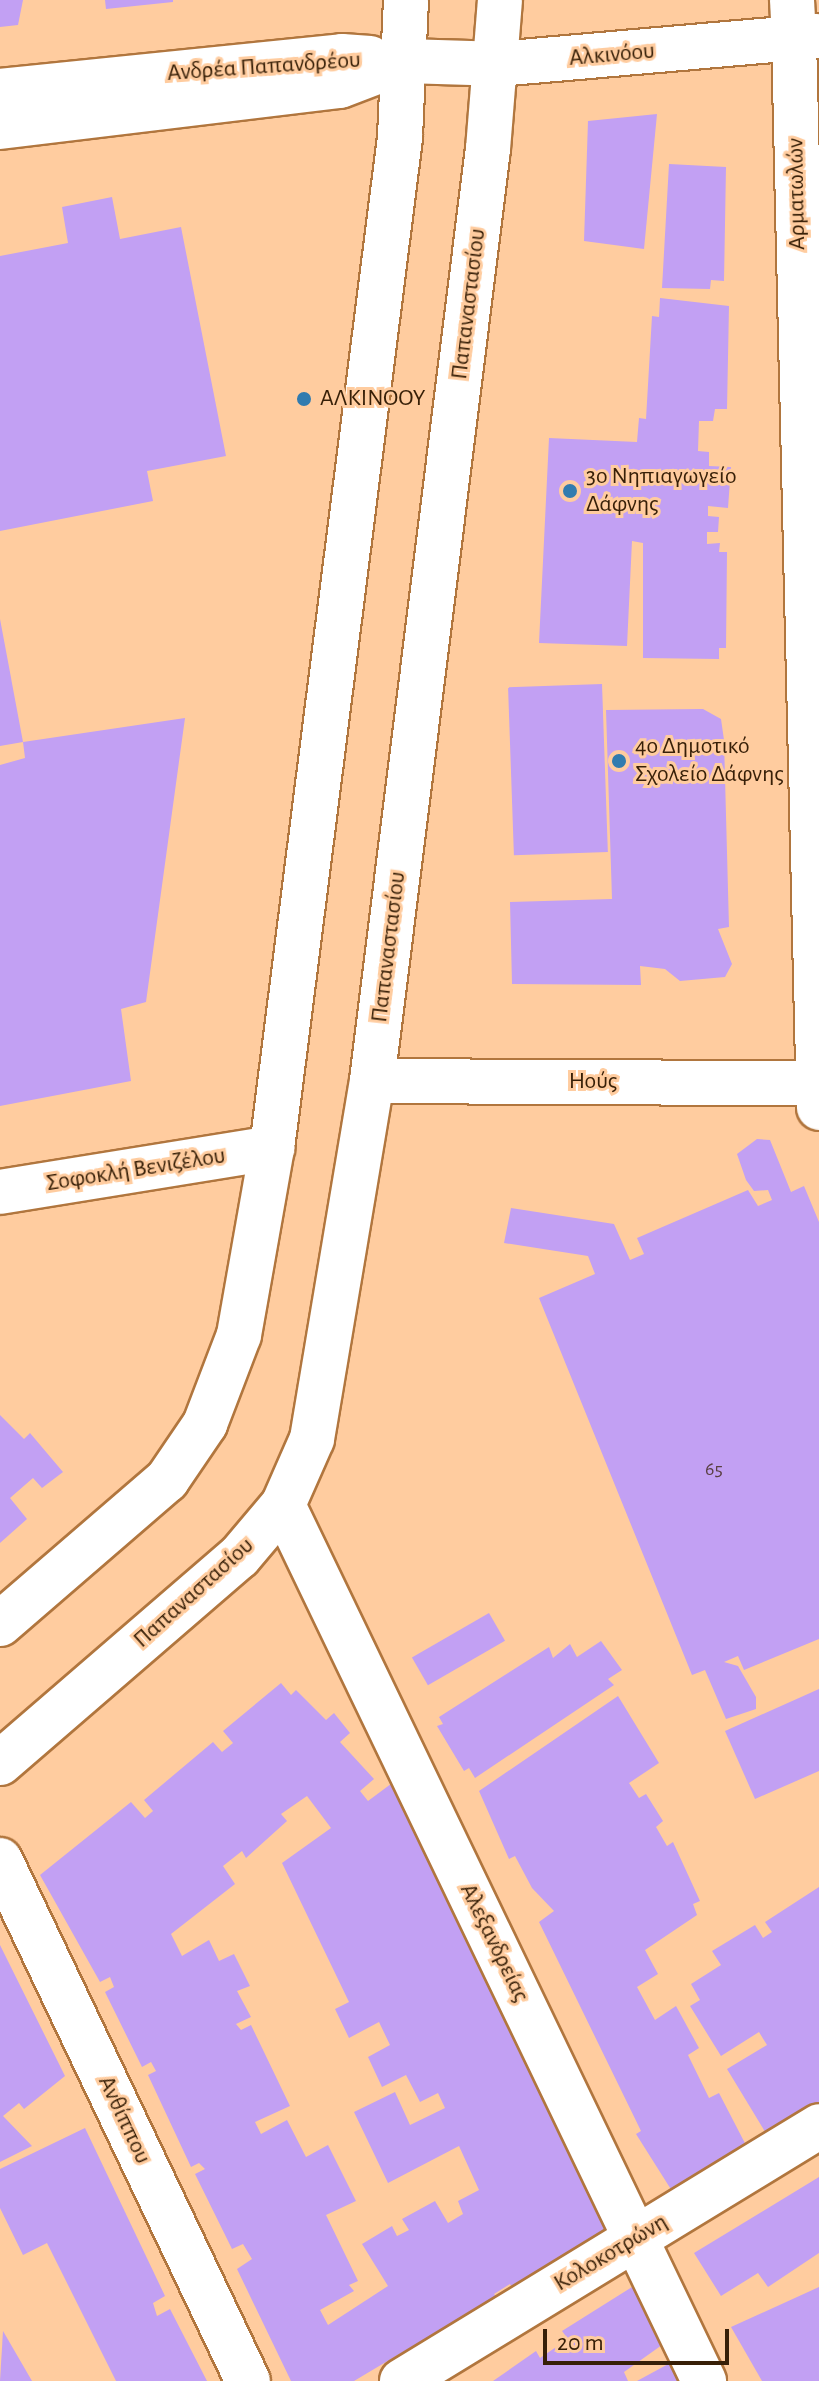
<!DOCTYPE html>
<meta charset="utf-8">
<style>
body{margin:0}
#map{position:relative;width:819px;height:2381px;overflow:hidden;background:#ffcc9f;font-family:"Alegreya Sans",sans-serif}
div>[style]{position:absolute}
.building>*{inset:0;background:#c2a0f3;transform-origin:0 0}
.roads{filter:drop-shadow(2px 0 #b1763e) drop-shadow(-2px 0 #b1763e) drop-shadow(0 2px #b1763e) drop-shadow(0 -2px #b1763e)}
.pedestrian>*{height:44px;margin:-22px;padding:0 22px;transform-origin:22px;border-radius:22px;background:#fff}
.minor>*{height:44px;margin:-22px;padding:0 22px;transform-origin:22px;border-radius:22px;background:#fff}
.tertiary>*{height:44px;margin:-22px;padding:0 22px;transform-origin:22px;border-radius:22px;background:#fff}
.dots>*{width:22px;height:22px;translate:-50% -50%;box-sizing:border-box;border:4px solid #ffcc9f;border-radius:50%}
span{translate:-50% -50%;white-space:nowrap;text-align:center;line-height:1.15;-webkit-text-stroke:6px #ffcc9f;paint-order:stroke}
.number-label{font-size:20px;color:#5a3f42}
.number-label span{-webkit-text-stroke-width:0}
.street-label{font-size:24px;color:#371f07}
.poi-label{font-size:24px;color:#371f07}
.left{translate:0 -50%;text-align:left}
.scale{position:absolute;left:543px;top:2329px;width:186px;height:36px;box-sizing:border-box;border:4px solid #371f07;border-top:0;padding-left:10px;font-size:24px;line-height:28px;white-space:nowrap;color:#371f07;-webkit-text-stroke:6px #ffcc9f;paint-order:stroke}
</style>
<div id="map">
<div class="building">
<i style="clip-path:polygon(0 0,23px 0,18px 25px,0 27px)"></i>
<i style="clip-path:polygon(105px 0,173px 0,173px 2px,106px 9px)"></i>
<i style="clip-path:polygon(657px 114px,644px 249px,584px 241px,588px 121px)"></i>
<i style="clip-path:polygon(669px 164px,726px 167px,724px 281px,711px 280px,710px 289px,662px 288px)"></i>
<i style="clip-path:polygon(112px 197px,120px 239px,181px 227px,226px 456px,147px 471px,153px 501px,0 531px,0 256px,68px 243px,62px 207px)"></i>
<i style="clip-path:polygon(660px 298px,729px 306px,727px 409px,715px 409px,713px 421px,699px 421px,698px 451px,709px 452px,709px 466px,731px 467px,728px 508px,708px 506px,708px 516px,719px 517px,718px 532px,707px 532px,707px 544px,720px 543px,719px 552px,727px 552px,726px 648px,719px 648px,719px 659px,643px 658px,643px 543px,632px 541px,627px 646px,539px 643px,549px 438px,637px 442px,639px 418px,646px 419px,652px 316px,659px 317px)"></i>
<i style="clip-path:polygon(0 619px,23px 742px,0 746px)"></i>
<i style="left:602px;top:684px;width:168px;height:94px;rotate:88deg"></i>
<i style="clip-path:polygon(703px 709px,721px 719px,724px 740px,729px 927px,718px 929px,732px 964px,725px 977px,680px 981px,665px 969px,640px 966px,641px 985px,512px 984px,510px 902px,612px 899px,606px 710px)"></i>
<i style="clip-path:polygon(185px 718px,146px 1002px,121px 1009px,131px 1081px,0 1106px,0 765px,25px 758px,23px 742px)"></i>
<i style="clip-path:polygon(757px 1139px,770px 1140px,791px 1192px,804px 1186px,819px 1222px,819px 1639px,744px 1670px,738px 1656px,724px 1662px,738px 1666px,756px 1697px,756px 1709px,726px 1719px,705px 1670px,692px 1675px,539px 1298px,595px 1274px,588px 1256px,504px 1243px,511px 1208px,614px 1224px,630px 1260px,644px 1254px,637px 1238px,748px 1190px,758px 1206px,772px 1200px,768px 1190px,754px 1191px,746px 1180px,737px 1154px)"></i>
<i style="clip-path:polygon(0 1415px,24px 1439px,30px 1433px,63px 1472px,42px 1488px,33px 1478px,10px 1498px,27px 1519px,0 1543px)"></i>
<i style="left:489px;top:1613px;width:32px;height:89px;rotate:60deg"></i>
<i style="clip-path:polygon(601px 1641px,622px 1670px,608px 1679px,614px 1685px,475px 1778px,469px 1768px,464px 1771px,437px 1726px,443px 1724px,439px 1717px,549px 1647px,553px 1658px,570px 1644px,577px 1657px)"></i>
<i style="clip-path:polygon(evenodd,281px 1683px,291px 1695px,296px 1690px,326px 1720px,334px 1713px,350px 1733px,340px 1742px,374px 1779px,360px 1791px,368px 1801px,403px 1775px,550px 2089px,541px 2093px,620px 2228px,516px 2296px,510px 2284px,494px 2294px,503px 2305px,438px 2345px,432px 2335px,405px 2358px,401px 2353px,354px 2381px,291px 2381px,237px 2269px,252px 2259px,243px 2244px,232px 2249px,195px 2174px,205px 2169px,199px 2163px,191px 2167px,148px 2075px,156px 2071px,151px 2062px,142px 2067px,105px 1992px,114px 1987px,110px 1977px,100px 1982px,40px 1875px,131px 1802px,145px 1818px,153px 1811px,144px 1800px,213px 1742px,222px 1752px,233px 1743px,223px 1731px,281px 1683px,307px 1796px,331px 1828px,282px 1863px,349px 2002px,335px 2009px,349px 2038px,379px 2022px,390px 2045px,368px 2057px,382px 2087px,406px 2075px,420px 2102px,438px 2093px,445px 2108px,410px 2125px,395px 2092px,354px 2112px,388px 2183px,459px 2146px,479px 2190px,458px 2201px,463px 2214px,448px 2223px,435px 2201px,402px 2219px,409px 2230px,397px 2236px,392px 2226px,362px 2244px,388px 2286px,328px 2325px,320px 2310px,354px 2291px,349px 2285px,358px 2281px,326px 2215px,356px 2201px,328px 2145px,306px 2157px,287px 2120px,261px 2134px,255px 2122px,290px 2106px,251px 2025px,241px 2030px,236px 2024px,251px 2017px,237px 1991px,250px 1986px,234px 1954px,219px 1961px,209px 1940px,182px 1956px,171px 1934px,235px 1884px,223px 1866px,242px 1851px,246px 1858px,287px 1821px,281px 1814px,307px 1796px)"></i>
<i style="clip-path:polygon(819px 1689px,819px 1771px,755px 1799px,725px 1731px)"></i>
<i style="clip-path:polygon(618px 1696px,659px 1763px,629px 1783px,639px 1798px,646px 1794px,663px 1821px,656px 1827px,667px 1846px,673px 1842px,700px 1901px,693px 1904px,697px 1915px,645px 1950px,658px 1974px,637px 1987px,655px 2020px,676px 2006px,699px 2048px,688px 2055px,709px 2098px,719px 2093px,749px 2151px,672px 2191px,636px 2134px,641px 2131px,539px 1922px,554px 1911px,532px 1888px,515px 1856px,509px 1859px,479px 1791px)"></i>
<i style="clip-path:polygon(819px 1887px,819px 2110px,770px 2140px,727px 2069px,767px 2045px,759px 2032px,721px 2056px,690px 2006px,700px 2000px,691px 1984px,721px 1965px,712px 1951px,755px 1925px,763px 1938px,772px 1932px,765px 1922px)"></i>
<i style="clip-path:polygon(0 1945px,65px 2076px,24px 2109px,19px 2103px,3px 2116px,32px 2146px,0 2162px)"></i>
<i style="clip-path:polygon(85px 2128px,165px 2296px,153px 2303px,157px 2316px,170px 2309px,207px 2381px,116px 2381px,47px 2243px,23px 2255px,0 2208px,0 2169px)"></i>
<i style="clip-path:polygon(819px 2177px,819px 2253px,768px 2287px,758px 2273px,721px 2296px,694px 2253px)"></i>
<i style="clip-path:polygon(640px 2282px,669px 2340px,624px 2372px,628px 2381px,493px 2381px,536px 2351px,540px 2358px,568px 2339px,562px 2331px)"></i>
<i style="clip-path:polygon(819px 2287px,819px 2381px,762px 2381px,731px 2327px)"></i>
<i style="clip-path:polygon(3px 2331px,32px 2381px,0 2381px)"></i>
<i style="clip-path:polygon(672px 2362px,684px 2381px,637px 2381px)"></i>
</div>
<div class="roads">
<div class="pedestrian">
<i style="left:792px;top:0;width:38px;rotate:87deg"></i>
<i style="left:372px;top:1081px;width:442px;rotate:0.3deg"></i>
</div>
<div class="minor">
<i style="left:794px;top:38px;width:1070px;rotate:88.66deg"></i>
<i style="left:0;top:91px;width:344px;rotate:-5.8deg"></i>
<i style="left:342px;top:56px;width:28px;rotate:4deg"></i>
<i style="left:0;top:127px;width:342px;rotate:-6.9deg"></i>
<i style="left:340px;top:86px;width:70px;rotate:-21deg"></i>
<i style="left:0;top:1192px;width:276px;rotate:-9.2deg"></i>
<i style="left:283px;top:1505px;width:972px;rotate:64.33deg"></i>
<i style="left:0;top:1860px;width:577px;rotate:64.55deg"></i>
<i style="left:402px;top:2381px;width:489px;rotate:-31.4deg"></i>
</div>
<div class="tertiary">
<i style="left:405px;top:61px;width:93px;rotate:1.8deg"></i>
<i style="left:498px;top:64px;width:322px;rotate:-5deg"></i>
<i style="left:0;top:1624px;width:221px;rotate:-40.8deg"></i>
<i style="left:167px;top:1480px;width:68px;rotate:-55.8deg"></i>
<i style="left:205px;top:1424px;width:95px;rotate:-69.1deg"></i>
<i style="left:239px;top:1335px;width:190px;rotate:-80deg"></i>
<i style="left:272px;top:1148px;width:1019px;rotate:-82.78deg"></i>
<i style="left:400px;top:137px;width:137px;rotate:-87.5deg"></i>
<i style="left:0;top:1763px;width:316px;rotate:-40.8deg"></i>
<i style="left:239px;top:1557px;width:68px;rotate:-49.8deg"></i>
<i style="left:283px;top:1505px;width:72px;rotate:-66.3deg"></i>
<i style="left:312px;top:1439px;width:363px;rotate:-80.5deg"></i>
<i style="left:372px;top:1081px;width:939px;rotate:-82.91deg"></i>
<i style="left:488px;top:149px;width:149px;rotate:-85.4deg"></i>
</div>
</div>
<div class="dots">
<i style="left:304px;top:399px;background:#317baf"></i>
<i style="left:570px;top:491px;background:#317baf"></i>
<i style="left:619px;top:761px;background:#317baf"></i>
</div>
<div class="number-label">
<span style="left:714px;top:1469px">65</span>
</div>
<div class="street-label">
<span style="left:612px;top:55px;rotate:-5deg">Αλκινόου</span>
<span style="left:264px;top:67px;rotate:-4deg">Ανδρέα Παπανδρέου</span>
<span style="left:797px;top:194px;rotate:-91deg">Αρματωλών</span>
<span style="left:469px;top:304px;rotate:-83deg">Παπαναστασίου</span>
<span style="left:389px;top:947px;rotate:-83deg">Παπαναστασίου</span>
<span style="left:593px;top:1082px">Ηούς</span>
<span style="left:136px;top:1170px;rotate:-9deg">Σοφοκλή Βενιζέλου</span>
<span style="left:194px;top:1593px;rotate:-42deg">Παπαναστασίου</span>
<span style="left:494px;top:1943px;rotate:64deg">Αλεξανδρείας</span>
<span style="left:124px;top:2120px;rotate:65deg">Ανθίππου</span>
<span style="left:611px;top:2253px;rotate:-31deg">Κολοκοτρώνη</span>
</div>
<div class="poi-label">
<span class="left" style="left:320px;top:399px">ΑΛΚΙΝΟΟΥ</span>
<span class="left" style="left:586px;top:491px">3ο Νηπιαγωγείο<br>Δάφνης</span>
<span class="left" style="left:635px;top:761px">4ο Δημοτικό<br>Σχολείο Δάφνης</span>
</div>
<div class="scale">20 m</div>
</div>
